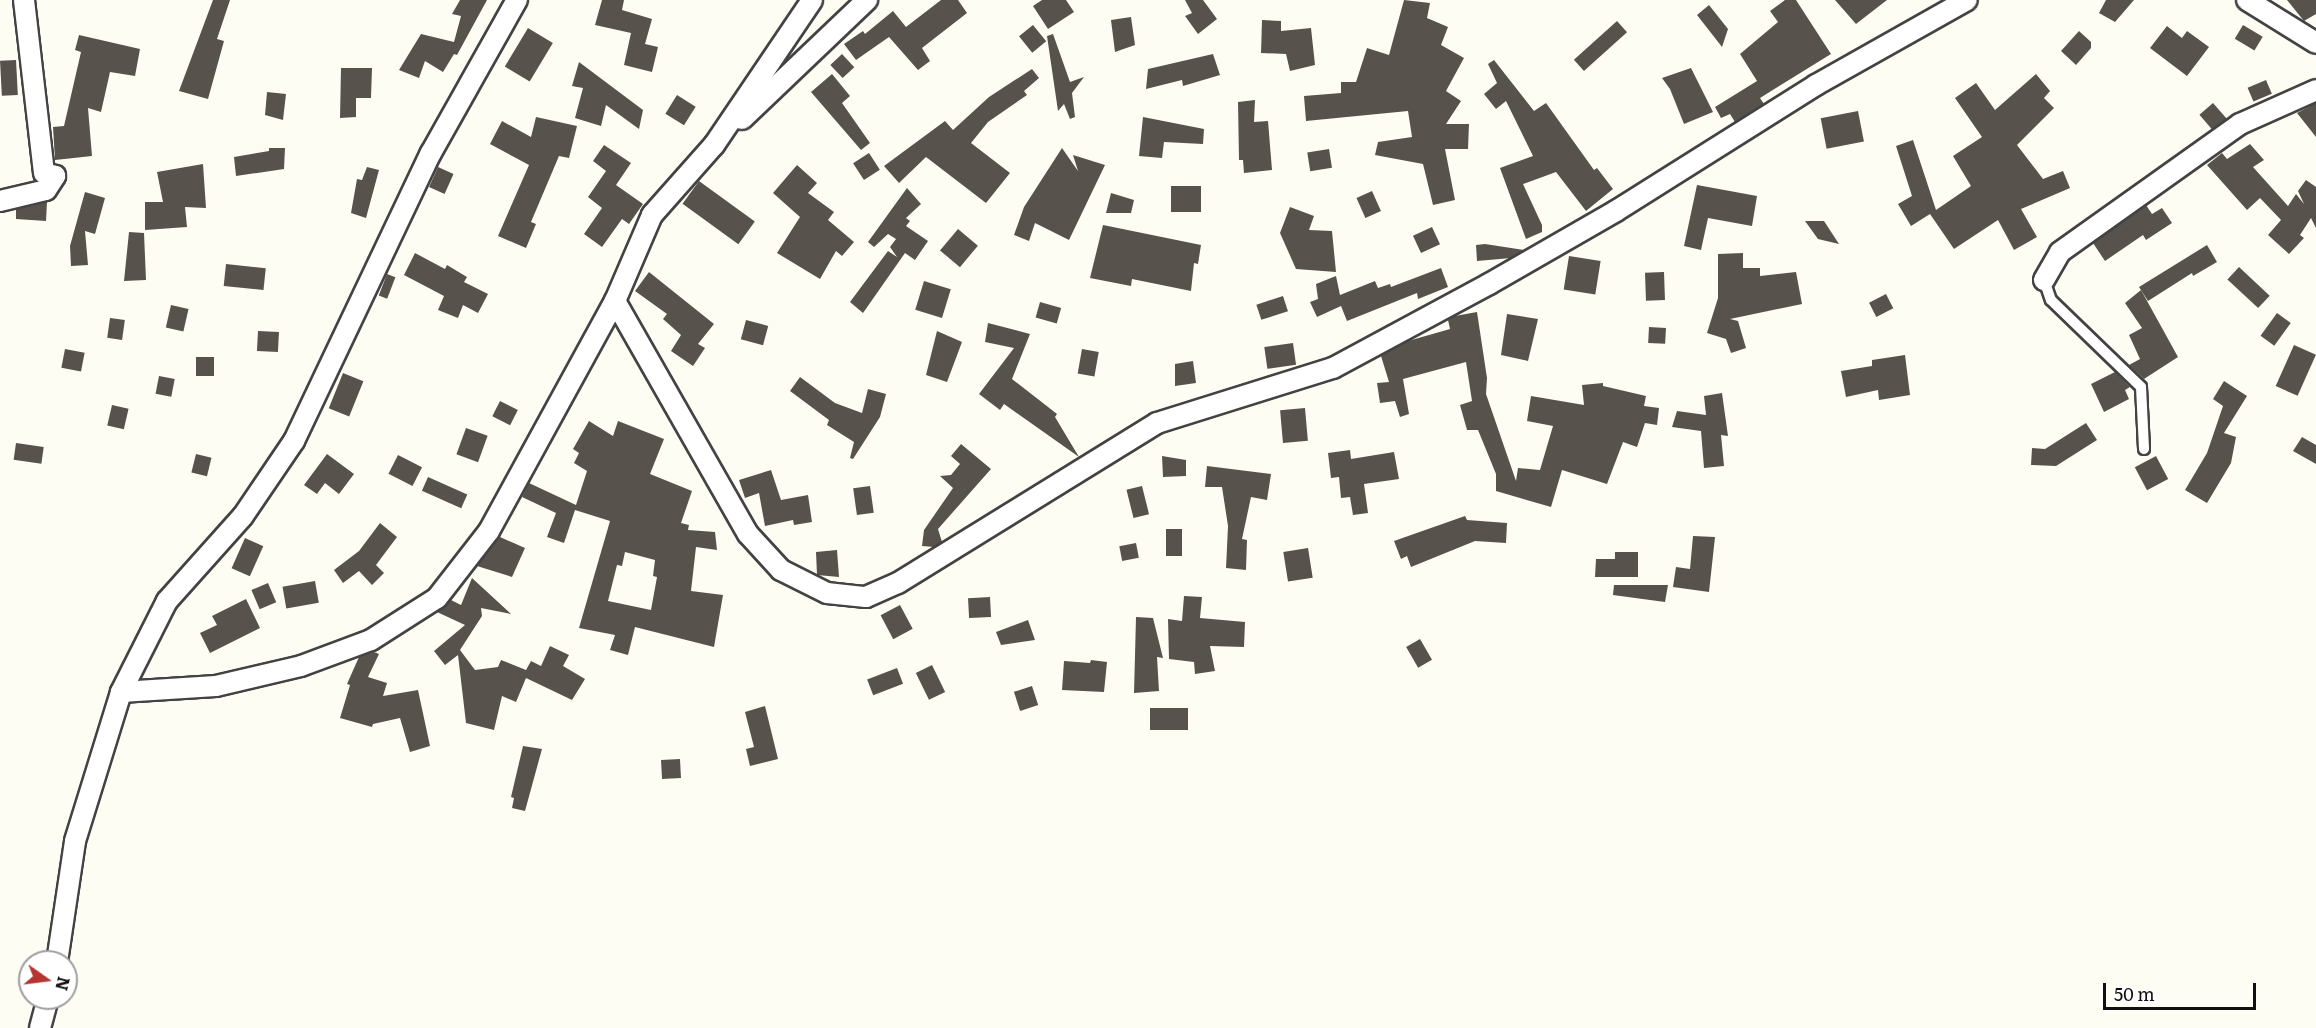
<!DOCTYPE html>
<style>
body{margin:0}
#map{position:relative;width:2316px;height:1028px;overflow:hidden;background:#fefdf4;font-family:Literata,serif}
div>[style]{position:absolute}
.building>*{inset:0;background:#58524d;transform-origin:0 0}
.roads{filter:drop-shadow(2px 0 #434343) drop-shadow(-2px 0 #434343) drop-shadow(0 2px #434343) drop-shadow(0 -2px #434343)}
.service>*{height:10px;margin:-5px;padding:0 5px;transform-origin:5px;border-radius:5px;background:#fff}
.minor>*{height:20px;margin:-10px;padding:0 10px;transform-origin:10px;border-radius:10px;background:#fff}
span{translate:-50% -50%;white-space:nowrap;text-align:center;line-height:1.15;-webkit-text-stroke:6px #fff;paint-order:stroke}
.north{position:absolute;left:18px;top:950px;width:60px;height:60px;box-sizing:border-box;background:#fff;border:2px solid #9f9f9f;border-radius:50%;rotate:104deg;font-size:16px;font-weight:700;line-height:24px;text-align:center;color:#101010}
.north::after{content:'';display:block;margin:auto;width:21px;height:27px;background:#b63532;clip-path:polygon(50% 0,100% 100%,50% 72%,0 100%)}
.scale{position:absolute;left:2103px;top:983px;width:153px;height:27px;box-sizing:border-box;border:3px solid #101010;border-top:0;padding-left:8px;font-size:18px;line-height:21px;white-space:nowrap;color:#101010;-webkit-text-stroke:4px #fff;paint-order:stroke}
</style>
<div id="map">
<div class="building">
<i style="clip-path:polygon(213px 0,230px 0,217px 39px,224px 41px,208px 99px,179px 91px)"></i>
<i style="clip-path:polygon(460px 0,487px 0,457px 55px,454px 54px,443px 72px,425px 61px,419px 78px,399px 70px,421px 34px,454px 42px,461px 16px,452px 14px)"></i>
<i style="clip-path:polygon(602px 0,624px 0,622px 10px,652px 19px,645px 44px,658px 47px,652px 72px,624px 65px,631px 33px,595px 25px)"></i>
<i style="clip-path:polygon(941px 0,958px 0,967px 13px,922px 48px,930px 61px,918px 70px,889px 37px,856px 60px,844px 44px,863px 31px,865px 34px,893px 11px,906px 27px)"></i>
<i style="clip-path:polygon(1042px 0,1066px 0,1074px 12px,1048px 29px,1033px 6px)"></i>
<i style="clip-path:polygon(1185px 0,1203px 0,1217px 19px,1198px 34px,1185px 16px,1192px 13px)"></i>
<i style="clip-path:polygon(1404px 0,1430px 3px,1427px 18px,1448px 27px,1441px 45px,1464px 58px,1446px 91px,1461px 101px,1446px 124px,1469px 124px,1468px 149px,1445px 149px,1455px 200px,1433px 205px,1423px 164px,1375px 155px,1378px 142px,1412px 137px,1408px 111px,1306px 121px,1304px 96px,1341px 93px,1341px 82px,1356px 82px,1367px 48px,1389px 55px)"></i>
<i style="clip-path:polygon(1785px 0,1796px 0,1831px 54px,1760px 98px,1764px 104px,1735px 122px,1730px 114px,1721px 118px,1715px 107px,1757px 81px,1740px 54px,1778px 22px,1770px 11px)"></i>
<i style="clip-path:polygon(1835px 0,1887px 0,1856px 24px)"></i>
<i style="clip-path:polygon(2106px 0,2134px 0,2115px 22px,2099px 13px)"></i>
<i style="clip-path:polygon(2287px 0,2316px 0,2316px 14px,2304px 21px)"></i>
<i style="clip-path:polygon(1709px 5px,1728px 29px,1722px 47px,1697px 15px)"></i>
<i style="clip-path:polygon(1131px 17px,1135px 45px,1115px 52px,1111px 20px)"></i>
<i style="clip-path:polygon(1262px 20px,1281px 21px,1281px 31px,1311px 28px,1315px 65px,1290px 71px,1286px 54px,1261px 53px)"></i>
<i style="left:1617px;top:21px;width:15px;height:58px;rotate:48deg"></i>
<i style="left:1033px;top:25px;width:21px;height:18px;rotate:51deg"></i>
<i style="left:2243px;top:25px;width:23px;height:16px;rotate:31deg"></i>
<i style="clip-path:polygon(2167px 26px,2182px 38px,2187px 31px,2209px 47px,2187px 76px,2150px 48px)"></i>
<i style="left:528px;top:28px;width:29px;height:45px;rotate:31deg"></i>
<i style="clip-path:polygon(2079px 31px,2091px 42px,2091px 48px,2076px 65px,2061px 51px)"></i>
<i style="clip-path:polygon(1053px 34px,1070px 82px,1084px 77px,1072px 93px,1075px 117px,1070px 119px,1064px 104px,1058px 111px,1047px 36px)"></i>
<i style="clip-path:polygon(79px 35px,140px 49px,135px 76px,110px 72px,101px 112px,88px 108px,92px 156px,55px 160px,53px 127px,64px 126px,81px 52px,75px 50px)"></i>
<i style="left:842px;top:54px;width:18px;height:16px;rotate:47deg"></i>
<i style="clip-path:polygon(1213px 54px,1220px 75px,1183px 86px,1182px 80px,1146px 89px,1148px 69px)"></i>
<i style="left:16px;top:60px;width:35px;height:16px;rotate:87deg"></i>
<i style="clip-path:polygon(1494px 60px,1534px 111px,1546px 103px,1594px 170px,1597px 168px,1613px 189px,1586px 211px,1556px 172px,1523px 184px,1542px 225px,1542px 232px,1526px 239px,1500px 168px,1533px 156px,1506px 101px,1496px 109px,1484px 94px,1497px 83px,1488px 64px)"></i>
<i style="clip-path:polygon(579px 62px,643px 110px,639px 129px,606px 105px,601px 126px,575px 118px,583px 88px,572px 86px)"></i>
<i style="clip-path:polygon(341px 68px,372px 68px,371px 98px,356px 98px,356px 117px,340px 118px)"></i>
<i style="clip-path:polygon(1691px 68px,1713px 112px,1684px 124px,1670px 89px,1662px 78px)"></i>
<i style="clip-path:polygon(1032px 69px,1039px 78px,1024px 91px,1027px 95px,988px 122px,971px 143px,1010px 173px,986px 203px,926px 157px,899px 183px,884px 166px,945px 121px,953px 130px,989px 97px)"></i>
<i style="clip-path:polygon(832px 74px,850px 96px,842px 103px,870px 143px,861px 150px,811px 92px)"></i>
<i style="clip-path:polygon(2036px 74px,2050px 91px,2044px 98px,2054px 108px,2017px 145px,2043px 179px,2063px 171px,2070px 188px,2021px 209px,2037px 237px,2014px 250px,1998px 220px,1954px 249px,1930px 214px,1911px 226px,1898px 204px,1912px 196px,1896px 146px,1913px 140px,1936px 210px,1971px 186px,1953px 156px,1982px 137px,1955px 98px,1976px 83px,1995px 110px)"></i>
<i style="left:2266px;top:80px;width:15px;height:20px;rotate:67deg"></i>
<i style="clip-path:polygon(267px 92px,286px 94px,283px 120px,265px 115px)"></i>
<i style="left:677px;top:95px;width:22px;height:22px;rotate:32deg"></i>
<i style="clip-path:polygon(1255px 100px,1254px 122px,1268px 121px,1272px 170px,1244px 173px,1243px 160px,1239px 160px,1238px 102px)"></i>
<i style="left:2213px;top:103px;width:21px;height:18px;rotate:49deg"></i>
<i style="clip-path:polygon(2316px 103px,2316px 137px,2297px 113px)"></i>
<i style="left:1858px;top:111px;width:31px;height:38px;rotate:79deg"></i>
<i style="clip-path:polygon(536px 117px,577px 126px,569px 158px,559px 156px,531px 222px,536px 224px,526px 248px,498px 236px,529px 165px,490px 144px,502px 121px,531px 137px)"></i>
<i style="clip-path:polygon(1143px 117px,1204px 129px,1203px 144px,1164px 142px,1162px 158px,1139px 156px)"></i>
<i style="clip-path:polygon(2250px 144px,2264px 160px,2253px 167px,2288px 206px,2296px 194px,2304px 204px,2298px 191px,2306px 180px,2316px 187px,2316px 228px,2311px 218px,2300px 235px,2304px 238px,2289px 254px,2268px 235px,2281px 220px,2260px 198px,2247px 210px,2207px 165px,2222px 153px,2227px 159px)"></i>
<i style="clip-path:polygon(604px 145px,631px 163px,616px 185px,643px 204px,629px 224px,622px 219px,602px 247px,584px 234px,602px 208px,588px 197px,606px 171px,593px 161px)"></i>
<i style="clip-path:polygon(269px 148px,285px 148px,284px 169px,236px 176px,234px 157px,269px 151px)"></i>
<i style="clip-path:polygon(1062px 148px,1078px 171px,1073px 155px,1105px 165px,1069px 240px,1035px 223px,1029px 241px,1014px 235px,1024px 207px)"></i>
<i style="left:1329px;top:149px;width:19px;height:22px;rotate:81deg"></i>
<i style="left:869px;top:153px;width:20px;height:19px;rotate:57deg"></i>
<i style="clip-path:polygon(203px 164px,206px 208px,185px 207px,187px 227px,145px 230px,145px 202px,163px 202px,157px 172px)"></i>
<i style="clip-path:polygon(797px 165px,817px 183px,808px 193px,834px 212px,828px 220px,854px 242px,842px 256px,836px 251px,820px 279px,777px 253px,800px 217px,773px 193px)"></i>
<i style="clip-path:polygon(367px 167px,379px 170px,366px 218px,351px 213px,357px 179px,362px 180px)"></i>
<i style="left:438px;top:167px;width:17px;height:22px;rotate:24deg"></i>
<i style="left:699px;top:181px;width:69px;height:28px;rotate:36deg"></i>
<i style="clip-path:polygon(1697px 185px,1757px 196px,1752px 226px,1708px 218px,1701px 250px,1684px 246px)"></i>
<i style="left:1171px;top:186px;width:30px;height:26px"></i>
<i style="clip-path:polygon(907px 188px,921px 204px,906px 218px,910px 221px,906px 226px,928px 241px,915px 260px,905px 253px,863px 313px,850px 302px,888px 251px,897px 257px,890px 247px,896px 239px,888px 234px,874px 247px,868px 242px)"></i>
<i style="left:1372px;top:191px;width:22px;height:17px;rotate:66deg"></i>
<i style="clip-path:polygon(85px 192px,105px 198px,95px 234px,85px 231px,88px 265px,71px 266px,70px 246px)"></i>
<i style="clip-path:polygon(1111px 193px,1134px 200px,1131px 213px,1106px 213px)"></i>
<i style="clip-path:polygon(47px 202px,46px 221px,16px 219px,16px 209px)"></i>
<i style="clip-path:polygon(2146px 205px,2152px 214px,2162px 208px,2172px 223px,2146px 240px,2143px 235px,2105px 261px,2093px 243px)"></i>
<i style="clip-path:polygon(1290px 207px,1314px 216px,1309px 230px,1332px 231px,1336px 272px,1296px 269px,1280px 233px)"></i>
<i style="clip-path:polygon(1805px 221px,1824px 221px,1839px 244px,1818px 239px)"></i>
<i style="clip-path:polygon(1103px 225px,1201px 245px,1198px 264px,1194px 263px,1191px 291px,1132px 279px,1131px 286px,1090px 278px)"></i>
<i style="left:1432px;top:227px;width:19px;height:21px;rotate:65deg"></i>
<i style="left:958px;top:229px;width:26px;height:28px;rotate:40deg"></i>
<i style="clip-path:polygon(129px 232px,144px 233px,146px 280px,124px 281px)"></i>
<i style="clip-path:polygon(1485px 244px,1524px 250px,1511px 258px,1477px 261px,1476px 245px)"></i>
<i style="clip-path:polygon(2207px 245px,2217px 262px,2193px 276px,2192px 273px,2148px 301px,2139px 287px)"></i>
<i style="clip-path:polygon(415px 253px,445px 269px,447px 265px,467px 277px,464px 282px,488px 294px,478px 313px,463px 305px,458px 318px,438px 310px,444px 296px,404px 275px)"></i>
<i style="clip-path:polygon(1743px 253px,1743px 268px,1760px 268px,1760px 276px,1796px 272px,1802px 304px,1730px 319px,1738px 321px,1746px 348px,1731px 353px,1726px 339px,1707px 333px,1718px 298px,1718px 254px)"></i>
<i style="left:1569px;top:256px;width:32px;height:34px;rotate:9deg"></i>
<i style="left:226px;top:264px;width:40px;height:22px;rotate:6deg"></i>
<i style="left:2239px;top:267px;width:42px;height:17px;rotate:43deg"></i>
<i style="clip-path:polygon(1441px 268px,1448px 287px,1418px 299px,1417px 293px,1347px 321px,1341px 306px,1317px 317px,1310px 302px,1318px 299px,1316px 284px,1336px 276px,1340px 295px,1375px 281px,1378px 288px,1390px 284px,1391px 287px)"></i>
<i style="clip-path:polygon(649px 272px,714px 324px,698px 344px,705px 348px,693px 366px,671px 351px,681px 335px,663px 319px,667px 314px,635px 291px)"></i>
<i style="left:1664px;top:272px;width:28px;height:19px;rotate:88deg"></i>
<i style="left:387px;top:274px;width:9px;height:23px;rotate:21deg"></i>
<i style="left:924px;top:281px;width:28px;height:30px;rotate:17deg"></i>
<i style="clip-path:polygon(2141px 290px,2178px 357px,2144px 379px,2129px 365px,2140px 359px,2129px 335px,2142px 328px,2125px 303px)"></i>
<i style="left:1886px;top:294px;width:16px;height:19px;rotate:63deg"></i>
<i style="left:1283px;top:296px;width:16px;height:28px;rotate:72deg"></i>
<i style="left:1040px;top:302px;width:22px;height:16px;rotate:16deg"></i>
<i style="left:171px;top:305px;width:18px;height:23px;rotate:13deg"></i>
<i style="clip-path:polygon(1477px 312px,1487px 378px,1486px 394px,1516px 481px,1518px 468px,1540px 470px,1553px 426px,1527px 421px,1531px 396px,1584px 405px,1582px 385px,1603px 383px,1603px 386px,1646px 396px,1644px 406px,1659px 408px,1657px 425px,1645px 423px,1637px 447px,1623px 442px,1607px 484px,1562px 470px,1551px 507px,1496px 491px,1496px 474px,1478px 430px,1467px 430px,1460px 405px,1472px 401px,1466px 362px,1403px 379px,1409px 414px,1400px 417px,1395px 401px,1380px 403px,1377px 383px,1389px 382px,1381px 356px,1408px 341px,1450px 329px,1448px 320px,1455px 316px)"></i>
<i style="left:2277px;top:313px;width:17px;height:28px;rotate:36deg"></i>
<i style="clip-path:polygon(1507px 314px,1538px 319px,1528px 361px,1501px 355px)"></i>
<i style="left:110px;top:318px;width:15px;height:20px;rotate:8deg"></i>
<i style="left:746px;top:320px;width:23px;height:20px;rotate:15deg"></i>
<i style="clip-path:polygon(988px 323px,1030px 334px,1012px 379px,1057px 414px,1055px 417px,1079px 457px,1004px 404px,1000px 410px,979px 394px,1014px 348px,985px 342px)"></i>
<i style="left:1649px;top:327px;width:17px;height:16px;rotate:3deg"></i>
<i style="left:258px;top:331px;width:21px;height:20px;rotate:3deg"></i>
<i style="clip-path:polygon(937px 331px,962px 342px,947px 382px,926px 375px)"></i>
<i style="left:1293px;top:343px;width:22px;height:29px;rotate:82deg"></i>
<i style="left:2294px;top:345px;width:24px;height:45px;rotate:24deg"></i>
<i style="left:65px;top:349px;width:20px;height:19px;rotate:11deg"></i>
<i style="left:1082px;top:349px;width:17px;height:25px;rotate:10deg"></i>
<i style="clip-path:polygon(1905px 355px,1910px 395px,1879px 400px,1878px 390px,1846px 397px,1841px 371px,1872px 366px,1872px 360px)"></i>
<i style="left:196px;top:357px;width:18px;height:19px"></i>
<i style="clip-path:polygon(1193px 361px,1196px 383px,1175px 386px,1175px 364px)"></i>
<i style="clip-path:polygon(2115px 372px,2130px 387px,2125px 390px,2129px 399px,2104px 412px,2091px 384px)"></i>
<i style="left:343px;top:373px;width:22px;height:38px;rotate:22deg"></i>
<i style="left:159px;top:376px;width:16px;height:18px;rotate:11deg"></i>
<i style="clip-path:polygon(800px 377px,835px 403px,862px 413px,868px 389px,886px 394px,880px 417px,853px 459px,850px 458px,854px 442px,827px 425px,829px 420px,790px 391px)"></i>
<i style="clip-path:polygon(2224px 381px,2247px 396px,2224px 433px,2236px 437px,2231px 463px,2207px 503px,2185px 490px,2207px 453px,2223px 406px,2213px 399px)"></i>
<i style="clip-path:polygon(1722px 393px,1728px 436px,1721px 435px,1724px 466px,1704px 468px,1701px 431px,1672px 427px,1677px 411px,1706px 415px,1704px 396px)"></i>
<i style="left:500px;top:401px;width:20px;height:17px;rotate:27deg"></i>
<i style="left:112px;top:405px;width:17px;height:21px;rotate:13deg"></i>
<i style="left:1305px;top:408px;width:33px;height:25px;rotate:85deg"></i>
<i style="clip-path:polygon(evenodd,589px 421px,613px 436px,618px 421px,664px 439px,650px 474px,692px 491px,681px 523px,689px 525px,688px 530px,715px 532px,717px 550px,696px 547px,691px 591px,723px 595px,714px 647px,635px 627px,628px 655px,610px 650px,615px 635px,579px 628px,610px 521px,575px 510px,564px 543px,547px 537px,556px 513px,522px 497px,529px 483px,576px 505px,587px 471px,574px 463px,579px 453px,573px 449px,589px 421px,625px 552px,655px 560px,653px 576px,657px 577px,651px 610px,608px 601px,617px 565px,622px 566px,625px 552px)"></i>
<i style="clip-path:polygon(2086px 423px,2097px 440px,2056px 466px,2031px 465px,2032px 448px,2045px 449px)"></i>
<i style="left:466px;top:428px;width:23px;height:28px;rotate:20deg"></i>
<i style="clip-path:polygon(2302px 437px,2316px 445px,2316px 464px,2293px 451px)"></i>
<i style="left:16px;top:443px;width:28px;height:17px;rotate:8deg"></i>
<i style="clip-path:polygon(961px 444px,991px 469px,938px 529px,942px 542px,934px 547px,922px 546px,924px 530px,953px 488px,940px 476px,951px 475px,960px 464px,951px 456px)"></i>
<i style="clip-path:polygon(1350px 450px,1351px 459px,1394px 452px,1399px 479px,1364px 484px,1368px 513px,1353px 515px,1350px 497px,1341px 498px,1339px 477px,1331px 478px,1328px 453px)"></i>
<i style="left:196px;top:454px;width:16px;height:19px;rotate:14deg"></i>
<i style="clip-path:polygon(327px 454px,354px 474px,339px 494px,325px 483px,317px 494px,304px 485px)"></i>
<i style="left:398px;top:455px;width:27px;height:21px;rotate:27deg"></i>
<i style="clip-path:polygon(1162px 456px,1186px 460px,1186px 476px,1163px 477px)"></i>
<i style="left:2156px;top:456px;width:26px;height:24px;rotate:62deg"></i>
<i style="clip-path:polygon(1207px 466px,1271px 474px,1267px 500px,1251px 497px,1242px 539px,1247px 540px,1246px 570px,1226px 568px,1228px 526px,1222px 487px,1205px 487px)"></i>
<i style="clip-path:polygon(771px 470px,781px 500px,808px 495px,812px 522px,794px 525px,793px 520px,765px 526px,759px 493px,745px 498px,739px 480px)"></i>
<i style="left:428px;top:477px;width:43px;height:15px;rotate:24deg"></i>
<i style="left:870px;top:486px;width:27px;height:17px;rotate:82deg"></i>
<i style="left:1142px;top:486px;width:29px;height:16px;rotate:76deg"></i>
<i style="clip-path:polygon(1465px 516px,1467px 520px,1507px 523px,1506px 543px,1475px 541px,1411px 567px,1407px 556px,1401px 559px,1394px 541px)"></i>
<i style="clip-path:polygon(380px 523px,397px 537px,376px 565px,384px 573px,372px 585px,359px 571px,343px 583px,334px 570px,359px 551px)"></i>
<i style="left:1166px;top:529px;width:16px;height:27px"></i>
<i style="clip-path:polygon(1693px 536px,1715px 537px,1709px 592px,1673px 587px,1676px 567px,1690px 569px)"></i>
<i style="clip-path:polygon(500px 537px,525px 548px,512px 577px,477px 566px)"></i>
<i style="left:245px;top:538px;width:20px;height:33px;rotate:24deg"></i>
<i style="left:1136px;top:543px;width:15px;height:17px;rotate:79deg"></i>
<i style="left:1308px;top:548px;width:30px;height:25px;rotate:81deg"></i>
<i style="clip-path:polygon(837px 550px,839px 577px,817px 575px,816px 552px)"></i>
<i style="clip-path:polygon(1615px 552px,1638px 552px,1638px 577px,1595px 577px,1596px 559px,1615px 559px)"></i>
<i style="clip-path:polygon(472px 578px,511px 614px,481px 608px,482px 616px,460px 650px,475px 670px,498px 667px,501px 660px,526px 670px,531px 661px,541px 666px,550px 646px,569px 655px,563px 666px,585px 679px,572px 700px,526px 678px,516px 702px,502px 696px,494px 730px,466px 723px,458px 655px,445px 665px,434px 651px,465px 625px,437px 612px,451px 600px,461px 605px)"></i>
<i style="left:315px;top:581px;width:22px;height:33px;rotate:80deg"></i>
<i style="left:268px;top:583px;width:21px;height:18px;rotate:67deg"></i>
<i style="clip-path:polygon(1614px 585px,1668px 585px,1665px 602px,1613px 595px)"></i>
<i style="clip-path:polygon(1184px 596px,1202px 597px,1200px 618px,1245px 622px,1244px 647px,1210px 646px,1215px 671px,1195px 674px,1194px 662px,1169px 659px,1168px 619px,1182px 621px)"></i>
<i style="left:990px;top:597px;width:20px;height:22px;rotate:87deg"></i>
<i style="clip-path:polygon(246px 599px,260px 628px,210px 653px,200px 633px,217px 625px,212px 616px)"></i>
<i style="left:900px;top:605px;width:27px;height:22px;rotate:62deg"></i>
<i style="clip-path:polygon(1136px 617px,1153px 618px,1163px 658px,1157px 657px,1159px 691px,1134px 693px)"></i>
<i style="clip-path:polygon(1028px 620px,1035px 640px,1001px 645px,996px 632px)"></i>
<i style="left:1420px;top:639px;width:24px;height:16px;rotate:60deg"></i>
<i style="clip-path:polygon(374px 652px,379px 654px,368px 677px,387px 683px,383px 696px,418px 690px,430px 746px,410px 752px,400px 718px,373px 724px,372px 727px,340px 718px,350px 685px,347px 684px,359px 657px)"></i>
<i style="clip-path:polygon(1091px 660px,1107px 662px,1104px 692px,1062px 690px,1064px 661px,1090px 663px)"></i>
<i style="left:932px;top:665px;width:30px;height:18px;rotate:64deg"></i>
<i style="left:897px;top:668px;width:17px;height:32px;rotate:69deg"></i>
<i style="left:1032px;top:686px;width:20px;height:19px;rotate:72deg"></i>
<i style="clip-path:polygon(765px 706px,778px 759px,750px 766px,746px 749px,754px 747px,745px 712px)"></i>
<i style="left:1150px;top:708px;width:38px;height:22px"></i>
<i style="clip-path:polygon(523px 746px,542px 749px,525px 811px,512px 808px,514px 798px,511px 797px)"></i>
<i style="left:680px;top:759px;width:19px;height:19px;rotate:87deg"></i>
</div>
<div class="roads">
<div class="service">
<i style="left:2044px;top:280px;width:21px;rotate:71deg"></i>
<i style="left:2051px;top:300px;width:125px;rotate:44deg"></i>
<i style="left:2141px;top:387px;width:62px;rotate:87.2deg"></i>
</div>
<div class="minor">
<i style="left:2247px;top:0;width:81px;rotate:31.9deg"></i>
<i style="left:742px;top:119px;width:173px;rotate:-43.6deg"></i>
<i style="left:0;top:201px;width:47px;rotate:-13.4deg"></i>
<i style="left:46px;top:190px;width:17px;rotate:-57deg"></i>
<i style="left:55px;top:176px;width:11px;rotate:-165deg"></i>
<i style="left:44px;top:173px;width:174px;rotate:-96.6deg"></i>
<i style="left:2044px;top:280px;width:32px;rotate:-60deg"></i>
<i style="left:2060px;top:252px;width:221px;rotate:-35.4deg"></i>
<i style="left:2240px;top:124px;width:83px;rotate:-24.1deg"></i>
<i style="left:615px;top:301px;width:268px;rotate:60.3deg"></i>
<i style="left:748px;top:534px;width:49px;rotate:47.5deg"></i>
<i style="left:781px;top:570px;width:51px;rotate:26.6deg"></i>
<i style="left:827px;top:593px;width:39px;rotate:6deg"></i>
<i style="left:866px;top:597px;width:35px;rotate:-24deg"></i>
<i style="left:898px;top:583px;width:304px;rotate:-31.7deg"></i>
<i style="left:1157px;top:423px;width:184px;rotate:-17.4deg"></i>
<i style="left:1333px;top:368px;width:177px;rotate:-28.3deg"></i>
<i style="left:1489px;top:284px;width:146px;rotate:-29.9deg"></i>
<i style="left:1616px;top:211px;width:236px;rotate:-32.2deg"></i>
<i style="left:1816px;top:85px;width:173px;rotate:-29.4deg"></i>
<i style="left:121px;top:692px;width:95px;rotate:-3.6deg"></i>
<i style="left:216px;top:686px;width:87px;rotate:-13.2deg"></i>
<i style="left:301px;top:666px;width:75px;rotate:-20.4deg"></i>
<i style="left:371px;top:640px;width:78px;rotate:-32.5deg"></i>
<i style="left:437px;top:598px;width:85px;rotate:-52.2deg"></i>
<i style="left:489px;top:531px;width:262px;rotate:-61.3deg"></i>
<i style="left:615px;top:301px;width:94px;rotate:-66.7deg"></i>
<i style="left:652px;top:215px;width:94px;rotate:-48.5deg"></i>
<i style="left:714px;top:145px;width:175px;rotate:-55.9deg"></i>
<i style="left:57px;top:962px;width:122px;rotate:-81.5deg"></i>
<i style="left:75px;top:841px;width:156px;rotate:-72.8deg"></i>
<i style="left:121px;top:692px;width:102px;rotate:-63.2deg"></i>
<i style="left:167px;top:601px;width:114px;rotate:-48.2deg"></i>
<i style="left:243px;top:516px;width:91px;rotate:-55.8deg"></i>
<i style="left:294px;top:441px;width:319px;rotate:-64.6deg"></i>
<i style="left:431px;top:153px;width:176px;rotate:-60.7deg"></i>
<i style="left:40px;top:1028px;width:31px;rotate:-75deg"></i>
</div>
</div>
<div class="north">N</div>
<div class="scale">50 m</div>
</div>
